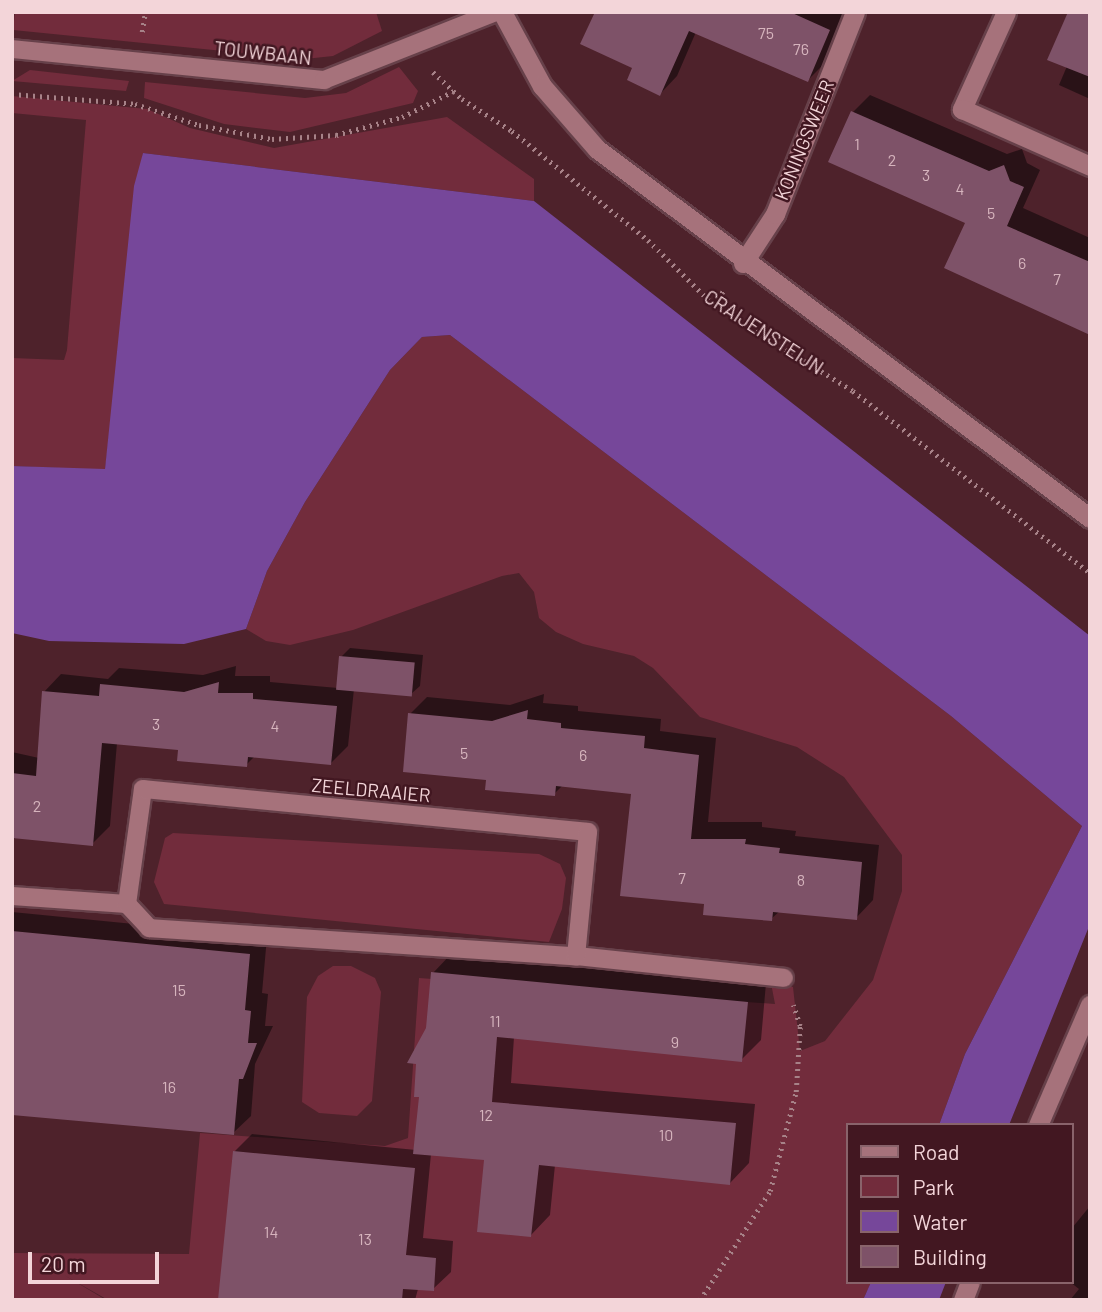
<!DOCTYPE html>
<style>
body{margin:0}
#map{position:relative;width:1102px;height:1312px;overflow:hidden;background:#4e222b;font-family:Barlow,sans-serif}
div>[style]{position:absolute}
.green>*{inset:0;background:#722c3c}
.water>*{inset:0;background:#76479a}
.shadow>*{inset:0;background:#0007}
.building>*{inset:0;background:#7e5268;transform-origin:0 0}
.path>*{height:4.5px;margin-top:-2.25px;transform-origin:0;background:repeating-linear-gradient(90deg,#a78288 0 2px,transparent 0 7px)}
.roads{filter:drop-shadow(2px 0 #67414a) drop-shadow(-2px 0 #67414a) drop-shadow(0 2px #67414a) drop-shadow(0 -2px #67414a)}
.service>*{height:18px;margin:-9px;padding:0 9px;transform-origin:9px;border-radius:9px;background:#a6727b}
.minor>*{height:19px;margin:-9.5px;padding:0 9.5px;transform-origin:9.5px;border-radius:9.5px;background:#a6727b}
.tertiary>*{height:19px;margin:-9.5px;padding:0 9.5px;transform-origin:9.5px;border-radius:9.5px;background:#a6727b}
span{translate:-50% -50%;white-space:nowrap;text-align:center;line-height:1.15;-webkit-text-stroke:5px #421721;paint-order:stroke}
.number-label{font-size:16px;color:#d6b4bd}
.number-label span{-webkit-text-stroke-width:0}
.street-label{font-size:19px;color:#f3d5d9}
.frame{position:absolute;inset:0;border:14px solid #f3d5d9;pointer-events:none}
.legend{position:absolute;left:846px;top:1123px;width:228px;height:161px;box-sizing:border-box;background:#421721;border:2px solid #89636b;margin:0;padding:9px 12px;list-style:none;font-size:21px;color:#f3d5d9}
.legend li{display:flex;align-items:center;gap:14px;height:35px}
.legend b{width:35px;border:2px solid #89636b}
.scale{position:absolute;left:28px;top:1252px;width:131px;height:32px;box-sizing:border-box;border:4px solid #f3d5d9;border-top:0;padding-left:9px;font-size:21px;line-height:24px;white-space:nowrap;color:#f3d5d9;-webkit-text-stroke:5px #421721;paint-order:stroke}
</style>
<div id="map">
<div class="green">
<i style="clip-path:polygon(15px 12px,376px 12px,382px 31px,333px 56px,305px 59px,13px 30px)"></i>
<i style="clip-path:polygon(399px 67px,418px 91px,413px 103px,290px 132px,224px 124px,144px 98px,145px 82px,305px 98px,346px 93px)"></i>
<i style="clip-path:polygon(30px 70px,129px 81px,126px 91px,12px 81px)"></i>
<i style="clip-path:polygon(12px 96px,147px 109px,190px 128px,274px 148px,447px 117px,534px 179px,534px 201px,143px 153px,105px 470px,12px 466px,12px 358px,64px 360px,67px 350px,86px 120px,12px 113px)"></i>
<i style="clip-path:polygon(450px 335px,951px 716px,1082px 826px,965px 1054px,939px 1125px,848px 1125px,848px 1282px,871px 1282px,863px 1300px,108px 1300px,64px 1275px,106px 1300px,12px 1300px,12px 1253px,189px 1254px,200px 1133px,385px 1146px,408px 1138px,419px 978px,775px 1004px,771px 983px,793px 987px,800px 1051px,825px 1041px,873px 980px,902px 891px,902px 855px,844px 777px,797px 747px,700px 717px,653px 668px,634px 656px,583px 644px,556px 632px,539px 618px,534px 592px,519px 573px,502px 576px,353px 630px,290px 645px,266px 641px,246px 629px,267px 571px,305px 502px,390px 370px,422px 337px)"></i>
<i style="clip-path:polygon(173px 833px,539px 854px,560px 864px,566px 878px,562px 909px,549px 942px,164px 904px,154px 882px,165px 838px)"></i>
<i style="clip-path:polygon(333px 966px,351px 966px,375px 978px,381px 992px,372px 1101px,357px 1116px,319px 1113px,302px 1102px,307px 997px,318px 976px)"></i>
</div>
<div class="water">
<i style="clip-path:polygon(143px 153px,534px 201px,1090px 636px,1090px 924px,1009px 1125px,939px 1125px,965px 1054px,1082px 826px,951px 716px,450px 335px,422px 337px,390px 370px,305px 502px,267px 571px,246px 629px,184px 644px,49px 641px,12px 633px,12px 466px,105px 469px,134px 186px)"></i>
<i style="clip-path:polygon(871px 1282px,946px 1282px,939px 1300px,863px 1300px)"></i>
</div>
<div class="shadow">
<i style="clip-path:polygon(634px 12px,845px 12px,825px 63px,808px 80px,696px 32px,677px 76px,660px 94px)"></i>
<i style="clip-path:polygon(1090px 12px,1090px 99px,1059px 85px)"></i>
<i style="clip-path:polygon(870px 95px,1007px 154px,1022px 149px,1027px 163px,1040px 170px,1023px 208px,1090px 238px,1090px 333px,853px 112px)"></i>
<i style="clip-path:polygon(350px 648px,423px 655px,420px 686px,411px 694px,354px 689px,348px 746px,331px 763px,255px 756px,246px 765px,180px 749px,117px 743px,110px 826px,92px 844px,16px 837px,12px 841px,12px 752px,39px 758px,44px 692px,61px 674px,108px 679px,119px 668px,203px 675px,236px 666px,235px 676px,270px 676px,270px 682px,338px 688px,341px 657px)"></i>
<i style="clip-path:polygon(544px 694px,543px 703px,578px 706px,578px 711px,661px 719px,660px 731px,716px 738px,708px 822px,762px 822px,762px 827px,796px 831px,795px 836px,879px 845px,873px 900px,856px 918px,780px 911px,771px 919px,706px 903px,633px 792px,563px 785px,554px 794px,488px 779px,410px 714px,427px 697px,510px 705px)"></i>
<i style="clip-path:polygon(12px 912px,267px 937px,262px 993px,268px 994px,265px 1026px,273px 1026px,255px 1064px,251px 1116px,233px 1133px,12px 1113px)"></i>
<i style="clip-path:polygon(452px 953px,766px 983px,761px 1040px,741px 1060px,514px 1037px,511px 1083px,755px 1104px,749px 1163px,730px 1183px,555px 1165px,550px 1215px,531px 1235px,486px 1159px,431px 1154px,423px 1238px,453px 1241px,451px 1272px,433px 1289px,418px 1289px,415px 1300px,234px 1300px,234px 1152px,252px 1134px,416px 1150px,433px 973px)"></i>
<i style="clip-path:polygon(1090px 1206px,1090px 1300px,1070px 1300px,1079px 1289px,1070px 1282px,1072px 1228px)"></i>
</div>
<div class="building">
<i style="clip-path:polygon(595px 12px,790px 12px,830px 30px,808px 82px,689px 31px,660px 96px,627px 80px,632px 68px,580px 44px)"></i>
<i style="clip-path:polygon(1068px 12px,1090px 12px,1090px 77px,1047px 60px)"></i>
<i style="clip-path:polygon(851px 111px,989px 171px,1004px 165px,1010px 181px,1024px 187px,1007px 226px,1090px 262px,1090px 335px,944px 268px,965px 223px,828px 162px)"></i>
<i style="left:339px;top:656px;width:76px;height:34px;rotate:5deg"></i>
<i style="clip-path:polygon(219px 682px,218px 693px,253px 693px,253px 699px,337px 706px,331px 765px,248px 757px,247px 767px,177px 761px,178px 750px,102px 743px,93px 846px,12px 838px,12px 773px,36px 776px,42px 691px,99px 696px,100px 684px,184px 692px)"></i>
<i style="clip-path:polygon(528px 710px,527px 719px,561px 723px,561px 728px,645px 736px,644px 748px,699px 755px,691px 839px,746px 839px,745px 844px,780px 848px,779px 853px,862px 862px,857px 920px,773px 912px,772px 921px,737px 918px,703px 915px,704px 904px,620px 896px,631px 794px,556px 786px,555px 796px,485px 790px,486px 780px,403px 772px,408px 713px,492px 721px)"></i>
<i style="clip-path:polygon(12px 931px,250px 954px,245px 1010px,251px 1011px,248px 1043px,257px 1043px,243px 1079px,239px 1079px,234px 1135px,12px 1115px)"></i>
<i style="clip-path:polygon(431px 972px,748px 1002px,742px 1062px,497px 1037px,492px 1102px,736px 1123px,730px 1185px,539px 1165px,531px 1237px,477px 1232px,484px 1160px,413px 1154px,419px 1097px,414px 1097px,416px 1064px,407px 1063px,426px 1028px)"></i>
<i style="clip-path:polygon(233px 1151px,415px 1168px,406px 1255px,436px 1258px,434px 1291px,403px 1289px,402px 1300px,218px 1300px)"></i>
</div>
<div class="path">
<i style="left:142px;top:32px;width:20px;rotate:-81deg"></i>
<i style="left:433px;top:72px;width:40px;rotate:43deg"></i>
<i style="left:462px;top:99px;width:59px;rotate:32.6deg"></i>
<i style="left:512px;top:131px;width:174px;rotate:38.7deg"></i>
<i style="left:648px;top:240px;width:93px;rotate:44.6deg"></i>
<i style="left:714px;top:305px;width:163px;rotate:31.7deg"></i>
<i style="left:853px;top:391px;width:299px;rotate:37.5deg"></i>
<i style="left:12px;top:94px;width:123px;rotate:4.6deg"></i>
<i style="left:135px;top:104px;width:67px;rotate:18.2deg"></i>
<i style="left:199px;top:125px;width:74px;rotate:10.9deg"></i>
<i style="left:272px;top:139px;width:64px;rotate:-3.6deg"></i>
<i style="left:336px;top:135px;width:68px;rotate:-15.3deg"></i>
<i style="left:402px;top:117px;width:58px;rotate:-26.6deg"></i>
<i style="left:714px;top:305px;width:20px;rotate:-57deg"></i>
<i style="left:700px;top:1300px;width:130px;rotate:-57.3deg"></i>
<i style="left:770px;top:1191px;width:102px;rotate:-75.3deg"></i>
<i style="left:796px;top:1092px;width:66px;rotate:-86.5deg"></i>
<i style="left:800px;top:1026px;width:22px;rotate:-108deg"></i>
</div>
<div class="roads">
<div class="service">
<i style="left:12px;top:49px;width:314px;rotate:5.7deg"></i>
<i style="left:324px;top:80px;width:185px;rotate:-21.6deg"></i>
<i style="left:12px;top:896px;width:115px;rotate:4deg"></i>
<i style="left:127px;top:904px;width:33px;rotate:47deg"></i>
<i style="left:149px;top:928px;width:428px;rotate:3.8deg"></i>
<i style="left:576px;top:956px;width:209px;rotate:6deg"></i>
<i style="left:127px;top:904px;width:116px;rotate:-82.1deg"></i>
<i style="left:143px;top:789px;width:447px;rotate:5.5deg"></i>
<i style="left:588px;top:832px;width:125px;rotate:95.5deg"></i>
</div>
<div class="minor">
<i style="left:1006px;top:12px;width:107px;rotate:114.4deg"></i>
<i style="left:962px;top:109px;width:140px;rotate:24deg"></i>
<i style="left:743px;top:263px;width:59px;rotate:-56.9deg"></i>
<i style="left:775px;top:214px;width:217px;rotate:-68.4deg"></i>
<i style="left:1038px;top:1125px;width:131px;rotate:-66.6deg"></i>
<i style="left:963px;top:1300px;width:19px;rotate:-69deg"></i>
</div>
<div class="tertiary">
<i style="left:502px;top:12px;width:84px;rotate:61.6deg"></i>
<i style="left:542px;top:86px;width:84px;rotate:48.9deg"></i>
<i style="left:597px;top:149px;width:616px;rotate:36.81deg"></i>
</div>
</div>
<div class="number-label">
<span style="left:766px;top:33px">75</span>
<span style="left:801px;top:49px">76</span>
<span style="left:857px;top:144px">1</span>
<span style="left:892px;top:160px">2</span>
<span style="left:926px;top:175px">3</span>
<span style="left:960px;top:189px">4</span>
<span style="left:991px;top:213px">5</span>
<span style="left:1022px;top:263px">6</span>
<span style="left:1057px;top:279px">7</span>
<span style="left:156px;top:724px">3</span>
<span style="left:275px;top:726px">4</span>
<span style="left:464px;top:753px">5</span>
<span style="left:583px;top:755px">6</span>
<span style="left:37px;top:806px">2</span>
<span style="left:682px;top:878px">7</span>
<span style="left:801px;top:880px">8</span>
<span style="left:179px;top:990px">15</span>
<span style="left:495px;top:1021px">11</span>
<span style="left:675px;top:1042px">9</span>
<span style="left:169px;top:1087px">16</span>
<span style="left:486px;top:1115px">12</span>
<span style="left:666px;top:1135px">10</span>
<span style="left:271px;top:1232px">14</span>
<span style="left:365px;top:1239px">13</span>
</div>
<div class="street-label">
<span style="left:263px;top:53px;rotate:6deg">TOUWBAAN</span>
<span style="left:804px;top:140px;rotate:-68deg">KONINGSWEER</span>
<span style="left:764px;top:332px;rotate:33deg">CRAIJENSTEIJN</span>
<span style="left:371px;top:790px;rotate:5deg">ZEELDRAAIER</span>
</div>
<div class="frame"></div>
<ul class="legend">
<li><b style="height:9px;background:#a6727b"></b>Road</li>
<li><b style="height:19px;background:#722c3c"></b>Park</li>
<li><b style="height:19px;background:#76479a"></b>Water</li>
<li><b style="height:19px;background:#7e5268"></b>Building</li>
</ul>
<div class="scale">20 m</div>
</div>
